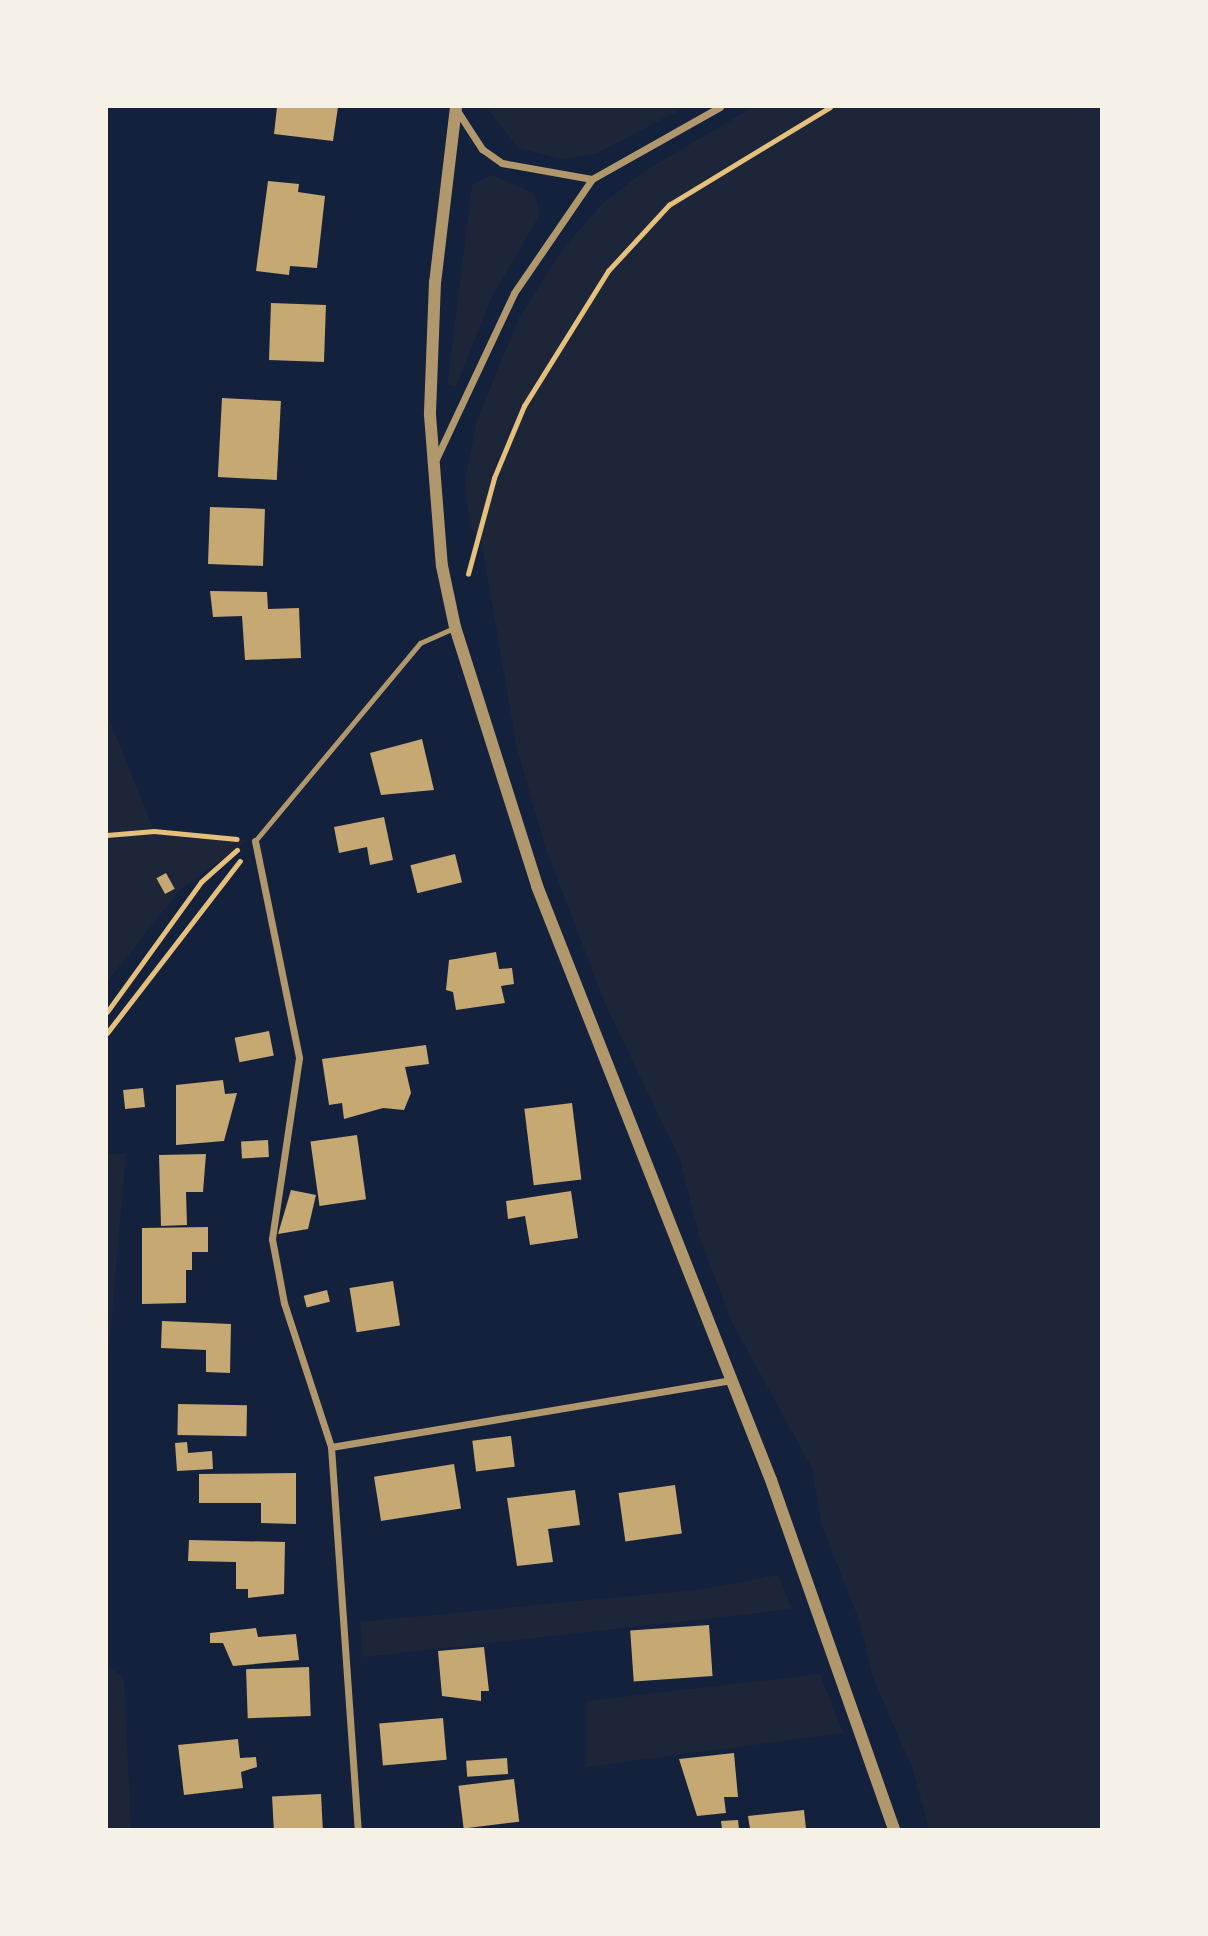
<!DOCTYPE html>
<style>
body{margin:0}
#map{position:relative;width:1208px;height:1936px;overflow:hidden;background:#14213d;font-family:"Work Sans",sans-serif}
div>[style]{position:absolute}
.green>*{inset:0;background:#1d2539}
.building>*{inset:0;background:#c6a872;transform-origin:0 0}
.path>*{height:4.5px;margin:-2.25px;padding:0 2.25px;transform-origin:2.25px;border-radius:2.25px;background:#e5c07b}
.service>*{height:5px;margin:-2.5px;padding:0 2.5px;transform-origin:2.5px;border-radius:2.5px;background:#b1986c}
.minor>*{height:7px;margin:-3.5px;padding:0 3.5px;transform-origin:3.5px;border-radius:3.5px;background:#b1986c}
.tertiary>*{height:12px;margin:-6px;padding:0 6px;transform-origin:6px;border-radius:6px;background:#b1986c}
span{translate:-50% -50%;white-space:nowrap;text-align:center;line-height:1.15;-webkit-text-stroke:6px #f6f1e7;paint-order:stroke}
.frame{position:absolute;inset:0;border:108px solid #f6f1e7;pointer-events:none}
</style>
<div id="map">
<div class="green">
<i style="clip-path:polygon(486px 107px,686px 107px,597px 153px,562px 159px,518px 148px)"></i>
<i style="clip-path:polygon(753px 107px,1101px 107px,1101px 1829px,929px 1829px,912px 1767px,873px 1678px,860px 1622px,822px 1526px,812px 1468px,732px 1322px,700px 1239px,680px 1159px,606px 1006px,545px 846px,517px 749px,481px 539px,470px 527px,465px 480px,477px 420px,519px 318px,562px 250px,603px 203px,645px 171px)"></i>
<i style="clip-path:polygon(491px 175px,534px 193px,540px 214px,492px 297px,456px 387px,447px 385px,472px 185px)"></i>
<i style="clip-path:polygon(107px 714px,154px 831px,248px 840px,178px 892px,107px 982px)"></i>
<i style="clip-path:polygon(107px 1154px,126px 1154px,107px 1371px)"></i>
<i style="clip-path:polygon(778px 1575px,792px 1609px,363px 1657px,360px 1622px,705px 1589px)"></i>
<i style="clip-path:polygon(107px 1666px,124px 1678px,131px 1829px,107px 1829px)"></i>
<i style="clip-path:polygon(820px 1674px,843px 1733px,586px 1767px,587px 1701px)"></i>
</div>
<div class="building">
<i style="clip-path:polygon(277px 107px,338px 107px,333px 141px,274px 134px)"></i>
<i style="clip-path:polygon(268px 181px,299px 184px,298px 192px,325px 196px,317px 268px,290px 266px,289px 275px,256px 271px)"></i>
<i style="left:271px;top:303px;width:55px;height:57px;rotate:2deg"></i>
<i style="left:222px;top:398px;width:59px;height:79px;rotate:3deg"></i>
<i style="left:210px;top:507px;width:55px;height:57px;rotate:2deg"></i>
<i style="clip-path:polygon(210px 591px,267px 592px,268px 609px,299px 608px,301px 658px,245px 660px,242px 616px,213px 617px)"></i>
<i style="clip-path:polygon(422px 739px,434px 790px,381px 795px,370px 753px)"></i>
<i style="clip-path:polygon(384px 817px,393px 860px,370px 865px,367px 847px,339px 853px,334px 827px)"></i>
<i style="left:455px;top:854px;width:29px;height:46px;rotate:76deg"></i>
<i style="left:166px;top:873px;width:18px;height:11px;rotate:61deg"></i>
<i style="clip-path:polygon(496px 952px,499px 969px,512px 968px,514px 984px,501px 986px,505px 1003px,456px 1010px,453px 992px,446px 990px,449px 960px)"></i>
<i style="left:269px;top:1031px;width:25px;height:35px;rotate:79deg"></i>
<i style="clip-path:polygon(426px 1045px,429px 1064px,405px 1067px,411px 1093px,404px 1110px,383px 1108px,344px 1119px,342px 1103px,329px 1105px,322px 1059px)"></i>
<i style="clip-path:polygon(223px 1080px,225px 1094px,237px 1093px,224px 1141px,176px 1145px,176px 1085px)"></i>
<i style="left:143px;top:1088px;width:19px;height:20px;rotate:84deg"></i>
<i style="left:572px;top:1103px;width:77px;height:48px;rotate:83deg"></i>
<i style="left:357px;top:1135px;width:65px;height:47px;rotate:82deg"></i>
<i style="left:268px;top:1140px;width:17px;height:27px;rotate:87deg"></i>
<i style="clip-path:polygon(206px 1154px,203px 1192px,186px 1192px,187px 1225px,161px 1226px,159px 1155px)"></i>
<i style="clip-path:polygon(291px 1190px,316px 1195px,308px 1229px,278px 1234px)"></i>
<i style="clip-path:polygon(571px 1191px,578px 1238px,530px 1245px,525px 1216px,508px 1219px,506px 1201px)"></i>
<i style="clip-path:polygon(208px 1227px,208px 1252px,192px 1252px,192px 1270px,186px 1270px,186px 1303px,142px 1304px,142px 1228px)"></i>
<i style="left:393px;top:1281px;width:45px;height:44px;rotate:81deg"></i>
<i style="left:327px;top:1290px;width:12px;height:24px;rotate:76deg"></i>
<i style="clip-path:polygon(162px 1321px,231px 1324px,230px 1373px,206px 1372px,206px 1350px,161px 1348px)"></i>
<i style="left:178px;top:1404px;width:69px;height:31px;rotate:1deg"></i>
<i style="left:511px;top:1436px;width:31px;height:39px;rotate:83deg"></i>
<i style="clip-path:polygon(187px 1442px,188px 1453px,212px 1451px,213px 1469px,177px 1471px,175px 1443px)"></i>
<i style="left:454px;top:1464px;width:45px;height:81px;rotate:81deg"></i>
<i style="clip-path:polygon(296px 1473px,296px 1524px,261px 1523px,261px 1503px,199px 1503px,199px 1474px)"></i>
<i style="left:675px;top:1485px;width:49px;height:57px;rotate:82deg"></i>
<i style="clip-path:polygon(575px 1490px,580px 1525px,548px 1529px,553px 1562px,517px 1566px,507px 1498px)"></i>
<i style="clip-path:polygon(189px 1540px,285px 1542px,284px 1594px,248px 1598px,248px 1589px,236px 1589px,236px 1562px,188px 1561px)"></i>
<i style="left:709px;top:1625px;width:51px;height:79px;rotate:86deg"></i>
<i style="clip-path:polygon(256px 1628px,258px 1637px,296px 1634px,299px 1660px,233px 1666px,223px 1643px,210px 1643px,210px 1633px)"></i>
<i style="clip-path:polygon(484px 1647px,489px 1691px,481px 1691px,481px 1701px,442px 1696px,438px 1651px)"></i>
<i style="left:309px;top:1667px;width:49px;height:63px;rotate:88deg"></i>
<i style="left:443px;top:1718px;width:42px;height:64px;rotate:85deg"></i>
<i style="clip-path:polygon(238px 1739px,240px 1758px,256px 1757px,257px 1767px,241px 1772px,243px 1788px,184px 1795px,178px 1745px)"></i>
<i style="clip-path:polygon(734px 1753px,738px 1797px,724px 1797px,726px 1813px,697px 1816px,679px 1759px)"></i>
<i style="left:507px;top:1758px;width:16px;height:41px;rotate:86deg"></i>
<i style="left:514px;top:1779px;width:43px;height:56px;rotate:83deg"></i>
<i style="left:321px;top:1794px;width:35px;height:49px;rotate:87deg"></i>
<i style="clip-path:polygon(804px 1810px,806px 1829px,750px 1829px,748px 1816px)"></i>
<i style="clip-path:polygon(738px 1820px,739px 1829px,722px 1829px,721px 1821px)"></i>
</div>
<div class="path">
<i style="left:468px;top:574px;width:99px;rotate:-74.8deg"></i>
<i style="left:494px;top:478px;width:78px;rotate:-67.4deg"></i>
<i style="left:524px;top:406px;width:159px;rotate:-58.1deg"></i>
<i style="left:608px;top:271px;width:90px;rotate:-47.3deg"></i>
<i style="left:669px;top:205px;width:188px;rotate:-31.3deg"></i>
<i style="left:107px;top:835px;width:47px;rotate:-4.9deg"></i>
<i style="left:154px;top:831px;width:83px;rotate:5.5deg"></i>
<i style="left:107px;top:1012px;width:160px;rotate:-54.1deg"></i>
<i style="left:201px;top:882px;width:48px;rotate:-41.6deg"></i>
<i style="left:107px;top:1033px;width:217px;rotate:-52.3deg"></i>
</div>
<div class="service">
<i style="left:255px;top:841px;width:258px;rotate:-50.2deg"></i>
<i style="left:420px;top:643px;width:37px;rotate:-24deg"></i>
</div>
<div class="minor">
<i style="left:456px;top:109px;width:48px;rotate:57deg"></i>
<i style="left:482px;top:149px;width:24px;rotate:35deg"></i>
<i style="left:502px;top:163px;width:91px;rotate:10.1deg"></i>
<i style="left:436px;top:459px;width:183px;rotate:-64.8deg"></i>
<i style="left:514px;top:293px;width:138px;rotate:-55.6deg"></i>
<i style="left:592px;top:179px;width:147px;rotate:-29.4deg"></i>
<i style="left:255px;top:841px;width:221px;rotate:78.5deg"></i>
<i style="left:299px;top:1058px;width:183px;rotate:98.5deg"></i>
<i style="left:272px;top:1239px;width:65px;rotate:79.4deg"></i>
<i style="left:284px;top:1303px;width:151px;rotate:71.9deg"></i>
<i style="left:331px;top:1447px;width:383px;rotate:86deg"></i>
<i style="left:331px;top:1447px;width:406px;rotate:-9.5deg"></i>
</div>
<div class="tertiary">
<i style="left:456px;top:107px;width:176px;rotate:96.8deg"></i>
<i style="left:435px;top:282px;width:133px;rotate:92.2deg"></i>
<i style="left:430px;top:415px;width:151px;rotate:85.5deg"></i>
<i style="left:442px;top:566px;width:62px;rotate:78deg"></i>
<i style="left:455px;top:627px;width:272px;rotate:72.4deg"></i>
<i style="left:537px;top:886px;width:638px;rotate:68.5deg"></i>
<i style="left:771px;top:1480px;width:370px;rotate:70.6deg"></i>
</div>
<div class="frame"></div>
</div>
